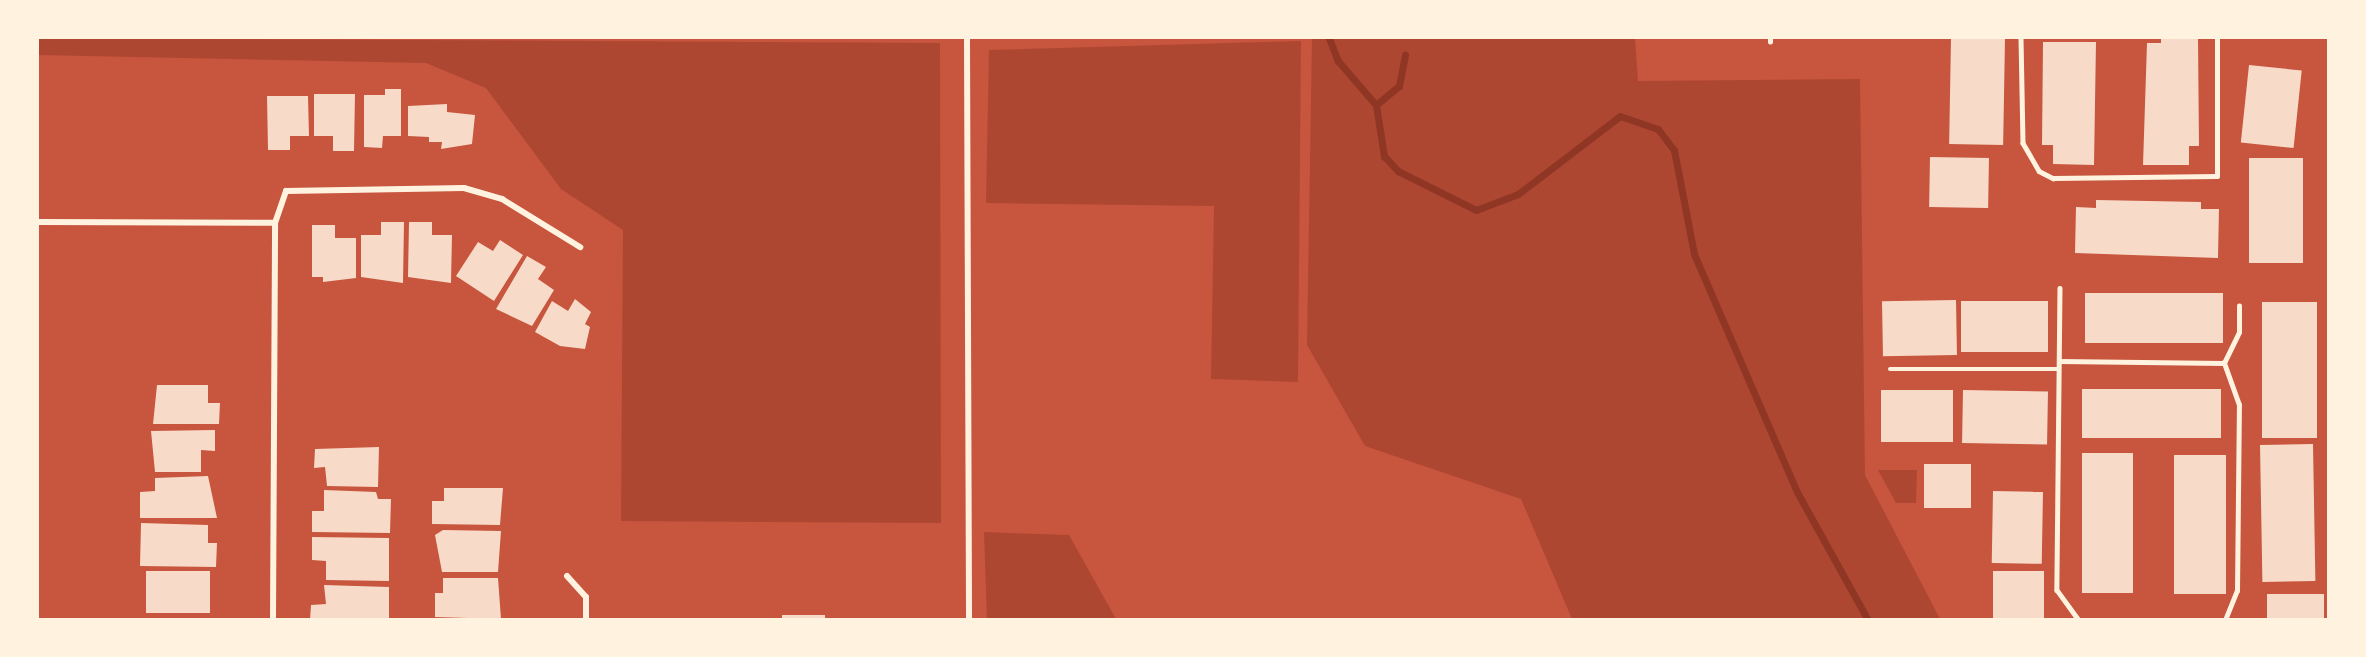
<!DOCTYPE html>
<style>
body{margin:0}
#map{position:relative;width:2366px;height:657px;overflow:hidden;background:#c8553d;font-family:Mulish,sans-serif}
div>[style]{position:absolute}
.green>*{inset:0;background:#ae4732}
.stream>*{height:7px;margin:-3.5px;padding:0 3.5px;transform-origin:3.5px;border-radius:3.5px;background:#8f3625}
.building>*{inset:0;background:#f7dbc8;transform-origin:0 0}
.service>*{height:4.5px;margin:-2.25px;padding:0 2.25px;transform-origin:2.25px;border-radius:2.25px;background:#fff3e0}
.minor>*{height:6px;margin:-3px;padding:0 3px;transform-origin:3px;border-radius:3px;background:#fff3e0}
span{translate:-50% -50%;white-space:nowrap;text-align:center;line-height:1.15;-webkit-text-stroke:4.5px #fff3e0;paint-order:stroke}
.frame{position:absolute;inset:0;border:39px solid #fff3e0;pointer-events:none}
</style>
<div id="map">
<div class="green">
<i style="clip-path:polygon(38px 38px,940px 43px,941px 523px,621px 521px,623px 230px,561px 189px,486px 88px,426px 63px,38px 55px)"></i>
<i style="clip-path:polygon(1312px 38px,1635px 38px,1638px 81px,1860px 79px,1865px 475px,1940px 619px,1572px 619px,1521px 499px,1365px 446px,1307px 345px)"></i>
<i style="clip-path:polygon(1301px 41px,1298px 382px,1211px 379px,1214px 206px,986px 203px,989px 50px)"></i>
<i style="clip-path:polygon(1878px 470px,1917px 470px,1916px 503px,1896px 503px)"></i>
<i style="clip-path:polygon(984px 532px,1069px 535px,1116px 619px,987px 619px)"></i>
</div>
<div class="stream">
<i style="left:1329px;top:38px;width:25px;rotate:69deg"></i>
<i style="left:1338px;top:61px;width:58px;rotate:49.2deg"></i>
<i style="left:1376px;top:105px;width:52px;rotate:81.1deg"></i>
<i style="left:1384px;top:156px;width:21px;rotate:47deg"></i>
<i style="left:1398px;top:171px;width:87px;rotate:26.6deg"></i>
<i style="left:1476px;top:210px;width:45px;rotate:-20.9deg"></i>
<i style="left:1518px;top:194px;width:128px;rotate:-37.4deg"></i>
<i style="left:1620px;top:116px;width:40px;rotate:18.9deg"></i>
<i style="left:1658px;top:129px;width:26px;rotate:53deg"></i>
<i style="left:1674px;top:150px;width:106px;rotate:79.1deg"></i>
<i style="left:1694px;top:254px;width:259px;rotate:66.6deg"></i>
<i style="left:1797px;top:492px;width:146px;rotate:61deg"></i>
<i style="left:1376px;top:105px;width:30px;rotate:-40deg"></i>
<i style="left:1399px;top:86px;width:32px;rotate:-79deg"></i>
</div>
<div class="building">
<i style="left:1951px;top:38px;width:54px;height:106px;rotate:1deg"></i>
<i style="clip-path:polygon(2161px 38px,2198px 38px,2199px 146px,2189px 146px,2189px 165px,2143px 165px,2147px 43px,2161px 43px)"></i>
<i style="clip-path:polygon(2043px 42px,2096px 42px,2094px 165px,2053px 164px,2053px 145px,2042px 145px)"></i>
<i style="left:2249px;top:65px;width:53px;height:78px;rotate:6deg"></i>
<i style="clip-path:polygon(385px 89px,401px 89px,401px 136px,383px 136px,382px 148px,364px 147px,364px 95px,385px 95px)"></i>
<i style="clip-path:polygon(314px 94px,355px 94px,354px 151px,333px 151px,333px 136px,314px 136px)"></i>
<i style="clip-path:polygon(267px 96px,308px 96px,309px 136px,290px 136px,290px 150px,268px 150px)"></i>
<i style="clip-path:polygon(447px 104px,447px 112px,475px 115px,472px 144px,441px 149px,442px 142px,429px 142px,429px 137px,408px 136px,408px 106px)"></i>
<i style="left:1930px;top:157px;width:59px;height:50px;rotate:1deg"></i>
<i style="left:2249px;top:158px;width:54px;height:105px"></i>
<i style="clip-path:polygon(2096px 200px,2201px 202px,2201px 209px,2219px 209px,2218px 258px,2075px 253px,2076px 207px,2096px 208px)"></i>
<i style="clip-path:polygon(381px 222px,404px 222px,403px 283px,361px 277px,361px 235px,381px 235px)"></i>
<i style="clip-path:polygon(409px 222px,432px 222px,432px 235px,452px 235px,451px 283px,408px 277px)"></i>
<i style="clip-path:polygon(312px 225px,335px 225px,335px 238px,356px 238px,356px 278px,323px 282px,323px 277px,312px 277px)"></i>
<i style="clip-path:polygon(500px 240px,523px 255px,494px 301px,456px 276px,478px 242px,493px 251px)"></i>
<i style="clip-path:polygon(527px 256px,546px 267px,538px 279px,554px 290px,532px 326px,496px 309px)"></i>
<i style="left:2085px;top:293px;width:138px;height:50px"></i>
<i style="clip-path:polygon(575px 299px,591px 312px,585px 324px,590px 327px,585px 349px,560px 346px,535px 332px,552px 301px,568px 311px)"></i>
<i style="left:1956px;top:300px;width:55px;height:74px;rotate:89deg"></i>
<i style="left:1961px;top:301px;width:87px;height:51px"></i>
<i style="left:2262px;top:302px;width:55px;height:136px"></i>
<i style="clip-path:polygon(157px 385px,208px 385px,208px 403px,220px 403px,219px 424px,153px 424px)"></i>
<i style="left:2082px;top:389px;width:139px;height:49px"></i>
<i style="left:1881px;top:390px;width:72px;height:52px"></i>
<i style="left:1963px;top:390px;width:85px;height:53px;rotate:1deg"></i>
<i style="clip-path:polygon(215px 430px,215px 451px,201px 450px,201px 472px,155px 472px,151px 431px)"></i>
<i style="left:2313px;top:444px;width:137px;height:53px;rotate:89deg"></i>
<i style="clip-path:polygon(379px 447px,378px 487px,327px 486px,325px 467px,314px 468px,315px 449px)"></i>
<i style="left:2082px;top:453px;width:51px;height:140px"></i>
<i style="left:2226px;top:455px;width:139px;height:52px;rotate:90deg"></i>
<i style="left:1971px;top:464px;width:44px;height:47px;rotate:90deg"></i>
<i style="clip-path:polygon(208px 476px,217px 518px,140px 518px,140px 492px,155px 491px,155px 478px)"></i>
<i style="clip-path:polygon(444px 488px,503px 488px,500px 525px,432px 524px,432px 501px,444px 501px)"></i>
<i style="clip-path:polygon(324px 490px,376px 492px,378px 499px,391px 499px,390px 533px,312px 532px,312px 511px,324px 511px)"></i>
<i style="left:1993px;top:491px;width:50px;height:72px;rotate:1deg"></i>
<i style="clip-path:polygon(141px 523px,208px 525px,208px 543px,217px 543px,216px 567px,140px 566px)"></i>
<i style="clip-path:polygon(443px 530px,501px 531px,498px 572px,442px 572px,435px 535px)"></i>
<i style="clip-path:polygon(312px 537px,389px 538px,389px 581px,326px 580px,326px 561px,312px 560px)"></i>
<i style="left:146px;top:571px;width:64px;height:42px"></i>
<i style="left:1993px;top:571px;width:51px;height:49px"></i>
<i style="clip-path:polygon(443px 578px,498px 578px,501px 619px,435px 617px,435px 593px,443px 593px)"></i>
<i style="clip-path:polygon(324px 585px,389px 587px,389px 620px,310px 620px,311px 605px,326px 604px)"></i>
<i style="left:2267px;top:594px;width:57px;height:26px"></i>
<i style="left:782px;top:615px;width:43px;height:5px"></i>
</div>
<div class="service">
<i style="left:2021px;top:38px;width:105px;rotate:88.9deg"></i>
<i style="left:2023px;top:143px;width:32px;rotate:60deg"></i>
<i style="left:2039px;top:171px;width:16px;rotate:27deg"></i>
<i style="left:2053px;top:178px;width:164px;rotate:-0.7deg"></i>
<i style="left:2217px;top:176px;width:138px;rotate:-90deg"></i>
<i style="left:1770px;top:42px;width:4px;rotate:-90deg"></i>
<i style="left:2060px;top:288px;width:302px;rotate:90.6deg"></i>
<i style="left:2057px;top:590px;width:37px;rotate:54deg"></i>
<i style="left:2059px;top:361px;width:165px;rotate:0.7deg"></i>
<i style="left:1890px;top:369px;width:169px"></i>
<i style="left:2225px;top:620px;width:31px;rotate:-68deg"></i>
<i style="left:2237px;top:591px;width:186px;rotate:-89.4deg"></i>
<i style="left:2239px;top:405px;width:45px;rotate:-109.7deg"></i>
<i style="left:2224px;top:363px;width:34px;rotate:-64deg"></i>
<i style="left:2239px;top:332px;width:26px;rotate:-90deg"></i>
</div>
<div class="minor">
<i style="left:967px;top:38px;width:582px;rotate:89.8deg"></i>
<i style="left:38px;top:222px;width:237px;rotate:0.2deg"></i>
<i style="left:567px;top:576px;width:28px;rotate:48deg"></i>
<i style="left:586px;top:597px;width:23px;rotate:90deg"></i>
<i style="left:273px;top:620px;width:397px;rotate:-89.7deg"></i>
<i style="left:275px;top:223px;width:34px;rotate:-71deg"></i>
<i style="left:286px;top:191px;width:178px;rotate:-1deg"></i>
<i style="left:464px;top:188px;width:40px;rotate:16deg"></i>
<i style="left:502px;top:199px;width:92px;rotate:31.6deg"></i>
</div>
<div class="frame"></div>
</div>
